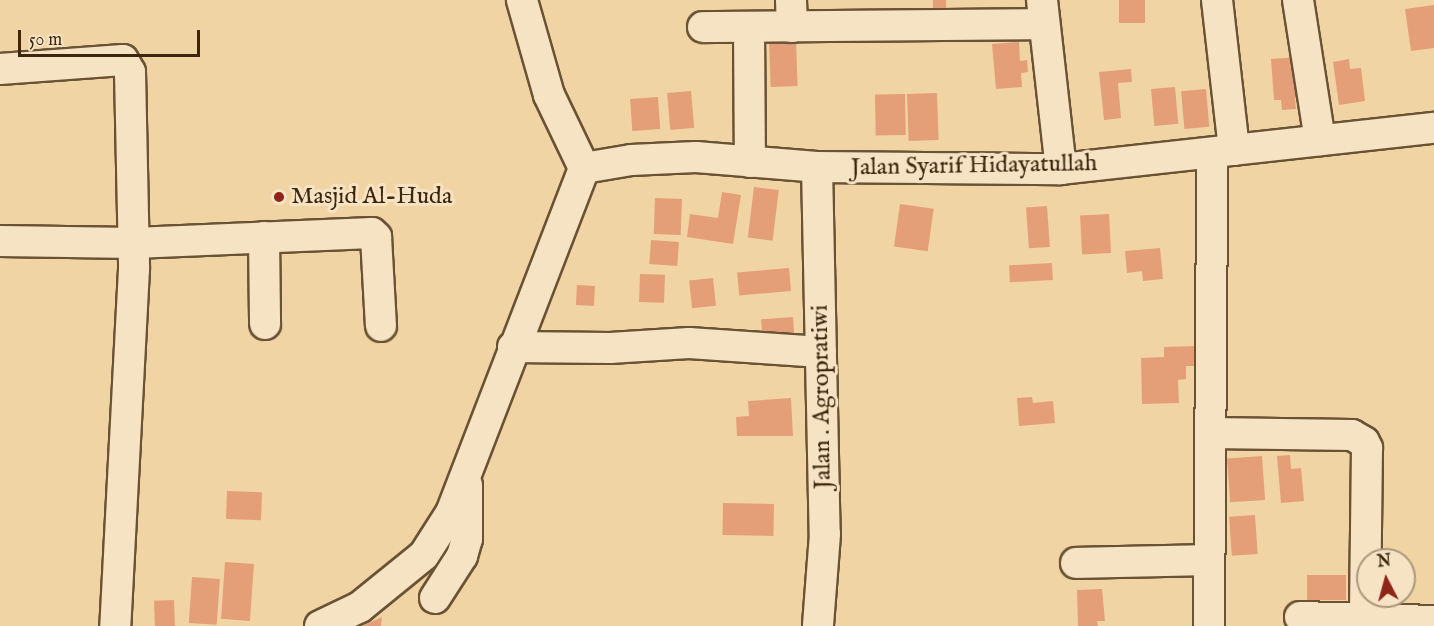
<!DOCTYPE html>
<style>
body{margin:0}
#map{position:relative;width:1434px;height:626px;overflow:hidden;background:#f0d4a4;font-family:"IM FELL English",serif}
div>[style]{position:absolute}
.building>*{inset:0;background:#e59f78;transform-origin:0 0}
.roads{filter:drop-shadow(2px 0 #6a5234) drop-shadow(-2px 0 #6a5234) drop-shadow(0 2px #6a5234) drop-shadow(0 -2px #6a5234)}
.minor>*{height:30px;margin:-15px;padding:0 15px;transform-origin:15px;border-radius:15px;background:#f5e3c4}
.dots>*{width:16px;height:16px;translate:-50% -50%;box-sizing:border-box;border:3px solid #f5e3c4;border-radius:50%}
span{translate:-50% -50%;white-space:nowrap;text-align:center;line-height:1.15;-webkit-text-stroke:6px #f5e3c4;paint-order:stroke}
.street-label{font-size:24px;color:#3e260e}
.poi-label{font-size:24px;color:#3e260e}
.left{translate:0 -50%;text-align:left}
.north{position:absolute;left:1356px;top:548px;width:60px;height:60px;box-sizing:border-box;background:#f5e3c4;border:2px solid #ac977b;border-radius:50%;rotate:354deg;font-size:16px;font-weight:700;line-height:24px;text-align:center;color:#3e260e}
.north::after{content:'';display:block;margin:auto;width:21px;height:27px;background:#8f2418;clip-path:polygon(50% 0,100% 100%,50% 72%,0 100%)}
.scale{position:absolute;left:18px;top:30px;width:182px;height:27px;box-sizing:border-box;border:3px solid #3e260e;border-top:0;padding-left:8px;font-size:18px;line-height:21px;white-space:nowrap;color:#3e260e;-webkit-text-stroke:4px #f5e3c4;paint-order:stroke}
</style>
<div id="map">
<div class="building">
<i style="left:933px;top:0;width:13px;height:9px"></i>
<i style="left:1119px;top:0;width:26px;height:23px"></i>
<i style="clip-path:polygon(1434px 5px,1434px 48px,1411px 51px,1405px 9px)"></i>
<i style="left:796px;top:40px;width:46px;height:27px;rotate:88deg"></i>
<i style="clip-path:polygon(1019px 42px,1020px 61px,1027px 60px,1028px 72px,1021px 73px,1022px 87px,996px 89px,992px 44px)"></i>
<i style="clip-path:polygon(1298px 57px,1302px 97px,1295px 98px,1296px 109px,1282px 110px,1281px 100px,1274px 100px,1271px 59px)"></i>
<i style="clip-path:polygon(1349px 59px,1350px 69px,1361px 68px,1365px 101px,1339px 105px,1333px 62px)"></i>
<i style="clip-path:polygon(1131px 69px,1132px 82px,1118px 83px,1121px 118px,1104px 120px,1099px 72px)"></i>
<i style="left:1175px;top:87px;width:37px;height:24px;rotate:85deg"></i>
<i style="left:1206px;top:89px;width:38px;height:25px;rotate:85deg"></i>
<i style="left:691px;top:91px;width:37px;height:24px;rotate:85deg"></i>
<i style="left:937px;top:93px;width:47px;height:30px;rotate:88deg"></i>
<i style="left:905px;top:94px;width:41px;height:30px;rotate:89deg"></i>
<i style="left:658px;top:97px;width:32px;height:28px;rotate:86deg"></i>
<i style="left:754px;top:187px;width:25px;height:51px;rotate:7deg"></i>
<i style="clip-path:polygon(722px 192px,741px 195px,733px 244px,687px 237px,690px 214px,718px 218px)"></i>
<i style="left:655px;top:198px;width:27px;height:36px;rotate:2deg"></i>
<i style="left:900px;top:204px;width:34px;height:43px;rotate:8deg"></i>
<i style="left:1047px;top:206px;width:41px;height:21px;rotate:86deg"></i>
<i style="left:1109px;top:214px;width:39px;height:29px;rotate:87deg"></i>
<i style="left:651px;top:240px;width:28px;height:24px;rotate:4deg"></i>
<i style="clip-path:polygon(1160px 248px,1163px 279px,1143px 281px,1142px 271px,1127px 273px,1125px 251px)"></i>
<i style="left:1052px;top:263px;width:17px;height:43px;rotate:87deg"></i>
<i style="left:789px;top:268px;width:23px;height:52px;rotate:85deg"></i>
<i style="left:640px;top:274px;width:25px;height:28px;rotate:2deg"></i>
<i style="left:713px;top:278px;width:28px;height:24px;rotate:84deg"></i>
<i style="left:577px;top:285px;width:18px;height:20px;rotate:3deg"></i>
<i style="left:793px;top:317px;width:28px;height:32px;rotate:86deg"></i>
<i style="clip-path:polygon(1195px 346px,1195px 366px,1186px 366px,1186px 379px,1178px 380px,1179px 403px,1142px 404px,1141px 358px,1164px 357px,1164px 347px)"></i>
<i style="clip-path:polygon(1032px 397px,1033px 403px,1053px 401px,1055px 423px,1019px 426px,1017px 398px)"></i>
<i style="clip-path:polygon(791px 398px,793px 436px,737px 436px,736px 417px,749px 416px,748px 401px)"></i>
<i style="clip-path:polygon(1290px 455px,1291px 469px,1301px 468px,1304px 501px,1281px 503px,1277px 456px)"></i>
<i style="left:1262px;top:456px;width:44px;height:35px;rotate:86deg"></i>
<i style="left:227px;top:491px;width:35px;height:28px;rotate:2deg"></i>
<i style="left:723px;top:503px;width:51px;height:32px;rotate:1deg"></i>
<i style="left:1255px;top:515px;width:39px;height:26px;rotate:86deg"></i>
<i style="left:225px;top:562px;width:29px;height:57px;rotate:4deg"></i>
<i style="left:1346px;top:575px;width:25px;height:39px;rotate:90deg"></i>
<i style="left:192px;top:577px;width:28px;height:46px;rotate:4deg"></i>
<i style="clip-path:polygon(1102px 589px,1105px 621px,1097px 621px,1098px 626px,1078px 626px,1077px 590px)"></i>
<i style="left:174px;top:600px;width:26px;height:20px;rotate:88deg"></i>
<i style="clip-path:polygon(382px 617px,381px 626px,362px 626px)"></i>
</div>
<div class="roads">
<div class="minor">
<i style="left:791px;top:0;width:27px;rotate:88deg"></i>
<i style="left:1042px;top:0;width:170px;rotate:83.6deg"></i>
<i style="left:1217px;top:0;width:151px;rotate:83.5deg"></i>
<i style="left:1298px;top:0;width:142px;rotate:81.1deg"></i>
<i style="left:703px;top:27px;width:339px;rotate:-0.5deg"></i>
<i style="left:749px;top:27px;width:135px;rotate:89.6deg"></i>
<i style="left:0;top:69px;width:123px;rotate:-4.2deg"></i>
<i style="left:123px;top:60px;width:14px;rotate:60deg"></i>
<i style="left:130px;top:72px;width:197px;rotate:88.8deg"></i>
<i style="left:134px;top:269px;width:358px;rotate:93deg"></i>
<i style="left:817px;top:167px;width:367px;rotate:88.8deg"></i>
<i style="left:825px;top:534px;width:92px;rotate:94.4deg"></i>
<i style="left:584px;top:168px;width:48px;rotate:-9.7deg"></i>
<i style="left:631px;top:160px;width:65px;rotate:-2.6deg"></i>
<i style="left:696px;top:157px;width:121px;rotate:4.7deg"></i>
<i style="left:817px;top:167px;width:244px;rotate:0.5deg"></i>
<i style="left:1061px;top:169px;width:375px;rotate:-6.3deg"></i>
<i style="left:264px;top:237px;width:87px;rotate:89.3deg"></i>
<i style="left:0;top:241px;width:134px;rotate:0.9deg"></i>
<i style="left:134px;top:243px;width:238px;rotate:-2.4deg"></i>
<i style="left:372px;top:233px;width:6px;rotate:45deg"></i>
<i style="left:376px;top:237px;width:89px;rotate:86.8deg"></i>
<i style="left:513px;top:347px;width:97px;rotate:0.6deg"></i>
<i style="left:610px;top:348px;width:79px;rotate:-3.6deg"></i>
<i style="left:689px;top:343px;width:132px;rotate:3.9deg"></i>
<i style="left:1211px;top:433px;width:141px;rotate:0.8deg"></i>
<i style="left:1352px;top:435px;width:14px;rotate:30deg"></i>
<i style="left:1364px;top:442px;width:7px;rotate:63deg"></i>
<i style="left:1367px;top:448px;width:169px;rotate:90.7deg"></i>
<i style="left:1076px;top:563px;width:132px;rotate:-1.3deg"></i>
<i style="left:435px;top:598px;width:50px;rotate:-57.3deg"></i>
<i style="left:462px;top:556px;width:18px;rotate:-74deg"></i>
<i style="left:467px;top:539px;width:54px;rotate:-90deg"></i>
<i style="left:1300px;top:617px;width:134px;rotate:1.7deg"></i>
<i style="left:320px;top:626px;width:44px;rotate:-25.4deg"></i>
<i style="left:360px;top:607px;width:82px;rotate:-39.1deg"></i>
<i style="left:424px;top:555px;width:50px;rotate:-57.3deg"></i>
<i style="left:451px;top:513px;width:370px;rotate:-68.9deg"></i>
<i style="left:584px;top:168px;width:81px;rotate:-115.6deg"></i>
<i style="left:549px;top:95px;width:99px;rotate:-105.9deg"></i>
<i style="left:1209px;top:626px;width:472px;rotate:-89.6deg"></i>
</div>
</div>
<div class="dots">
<i style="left:279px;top:197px;background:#8f2418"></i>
</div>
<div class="street-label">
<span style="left:974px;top:166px;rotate:-1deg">Jalan Syarif Hidayatullah</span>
<span style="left:822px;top:397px;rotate:-91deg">Jalan . Agropratiwi</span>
</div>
<div class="poi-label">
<span class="left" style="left:291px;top:197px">Masjid Al-Huda</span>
</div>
<div class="north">N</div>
<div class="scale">50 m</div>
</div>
